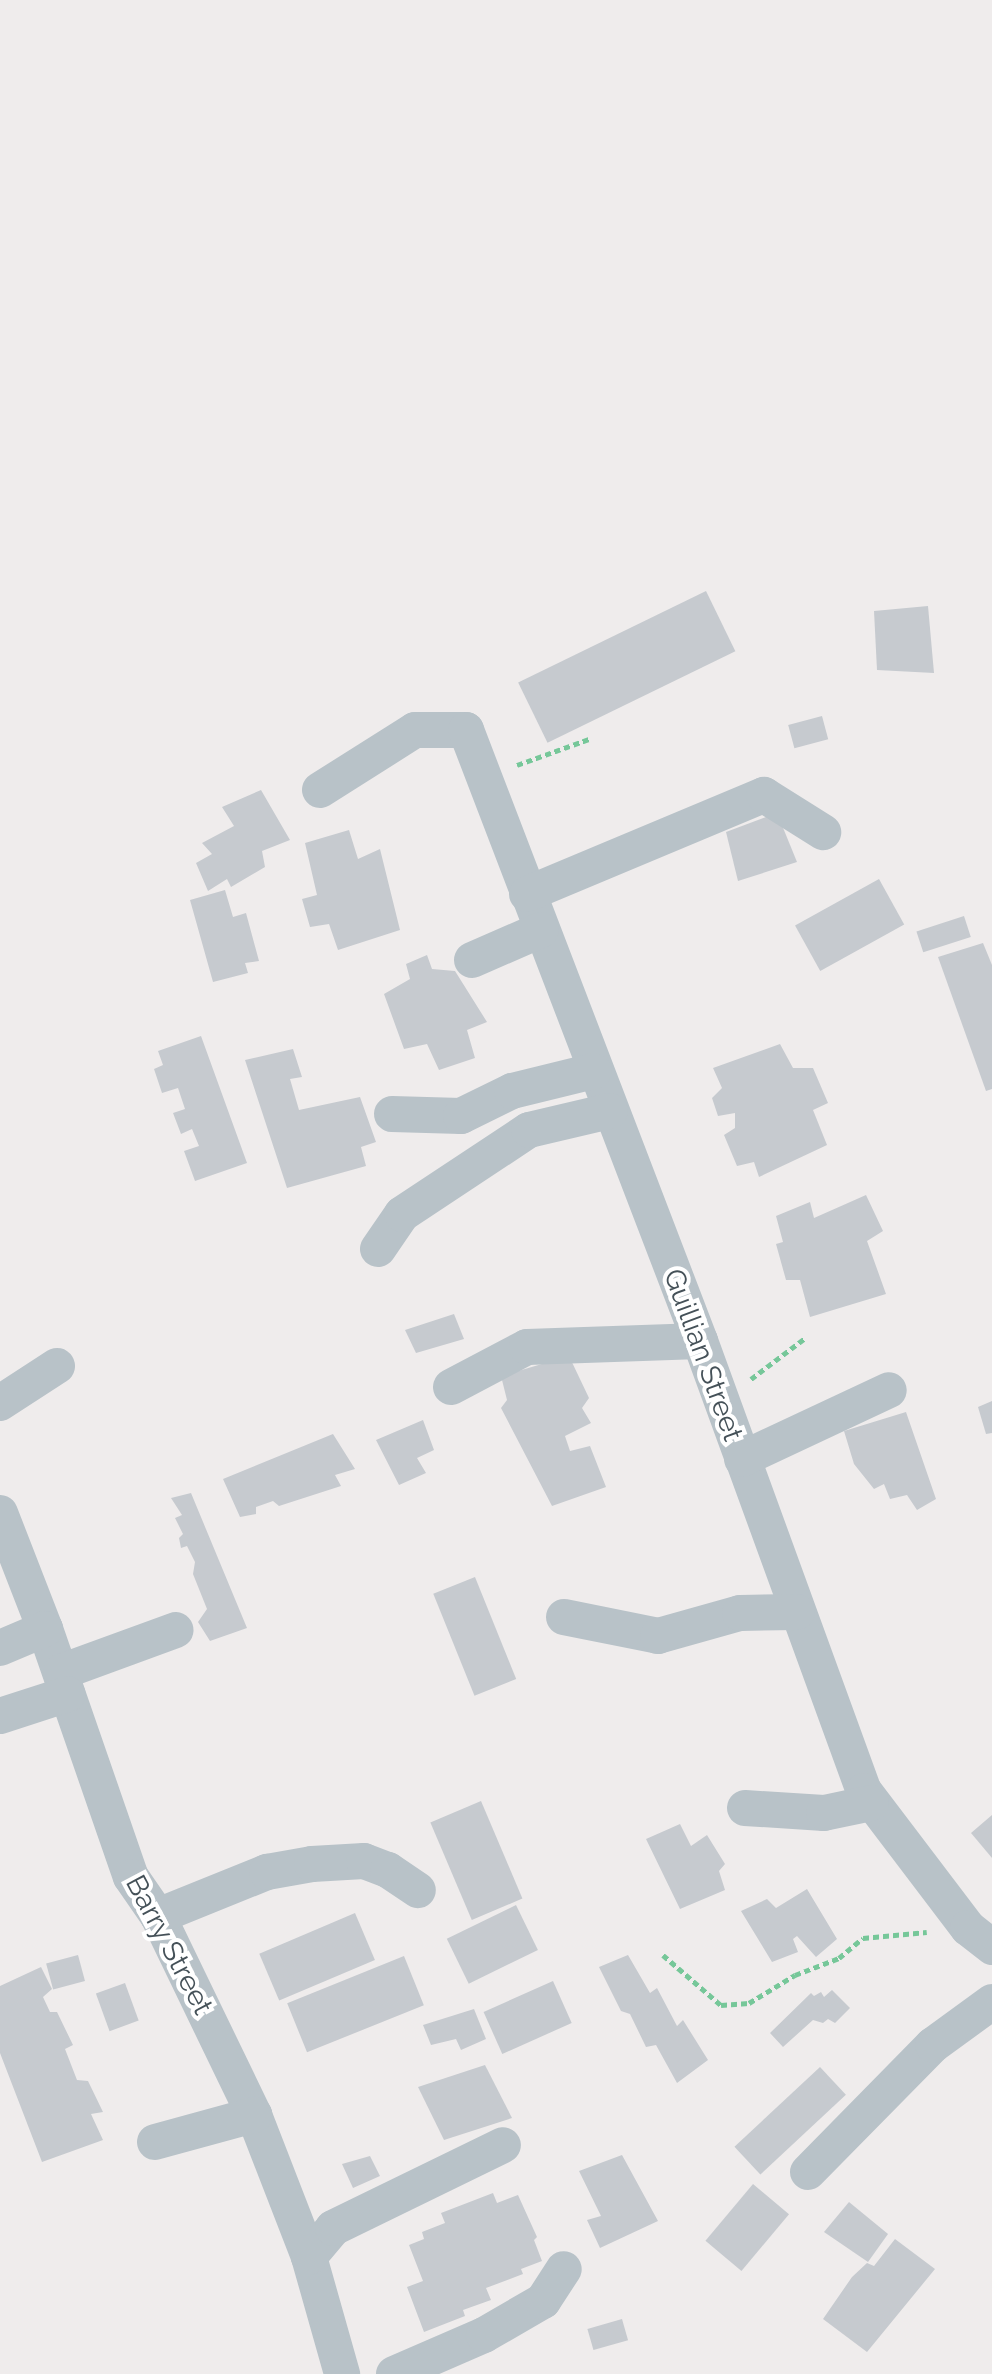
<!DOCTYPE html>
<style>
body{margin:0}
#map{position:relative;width:992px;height:2374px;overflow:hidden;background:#efecec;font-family:Raleway,sans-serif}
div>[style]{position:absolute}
.building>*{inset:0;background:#c6cacf;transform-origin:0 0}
.path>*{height:5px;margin-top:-2.5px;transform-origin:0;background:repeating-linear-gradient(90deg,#76c799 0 6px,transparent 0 10px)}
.street>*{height:36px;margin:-18px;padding:0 18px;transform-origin:18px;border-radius:18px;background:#b8c2c8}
span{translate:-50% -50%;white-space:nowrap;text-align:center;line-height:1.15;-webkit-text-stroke:8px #fff;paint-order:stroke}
.street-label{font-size:28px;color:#455158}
</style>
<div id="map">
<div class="building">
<i style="left:706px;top:591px;width:67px;height:209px;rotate:64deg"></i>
<i style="clip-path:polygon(928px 606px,934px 673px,877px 670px,874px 611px)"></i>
<i style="left:822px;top:716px;width:24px;height:35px;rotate:75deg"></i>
<i style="clip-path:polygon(261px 790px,290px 840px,262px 851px,265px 867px,231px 887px,227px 879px,208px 891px,196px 863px,212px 854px,202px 843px,234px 826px,222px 807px)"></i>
<i style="clip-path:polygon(777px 813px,797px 862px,738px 881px,726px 832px)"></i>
<i style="clip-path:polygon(349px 830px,358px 859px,380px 849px,400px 930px,338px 950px,329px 924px,310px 927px,302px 899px,317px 895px,305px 843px)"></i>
<i style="left:879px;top:879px;width:52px;height:96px;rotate:61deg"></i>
<i style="clip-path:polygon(225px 890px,233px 917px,246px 913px,259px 961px,245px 963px,248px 973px,213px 982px,190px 900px)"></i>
<i style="left:964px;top:916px;width:22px;height:50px;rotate:72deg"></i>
<i style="clip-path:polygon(983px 943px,992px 965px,992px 1089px,986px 1091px,938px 957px)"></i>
<i style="clip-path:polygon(427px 955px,432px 969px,455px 971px,487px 1022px,467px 1030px,475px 1058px,439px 1070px,427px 1044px,404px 1049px,384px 994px,410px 979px,406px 964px)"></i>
<i style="clip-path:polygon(201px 1036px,247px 1163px,195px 1181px,184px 1151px,199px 1146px,192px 1129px,181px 1134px,173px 1113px,185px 1109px,178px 1088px,162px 1093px,154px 1069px,163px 1065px,158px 1051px)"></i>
<i style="clip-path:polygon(780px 1044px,793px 1068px,813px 1068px,828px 1103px,813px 1110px,827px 1145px,759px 1177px,754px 1162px,737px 1166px,724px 1135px,735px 1128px,735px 1113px,718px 1116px,712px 1098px,722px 1088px,713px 1068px)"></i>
<i style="clip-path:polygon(293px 1049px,302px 1077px,290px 1079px,299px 1110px,360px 1097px,376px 1142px,361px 1147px,366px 1166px,287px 1188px,245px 1060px)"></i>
<i style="clip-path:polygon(866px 1195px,883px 1231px,867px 1241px,886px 1294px,810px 1317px,800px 1280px,786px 1280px,776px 1244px,783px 1242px,776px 1216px,810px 1202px,814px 1218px)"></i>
<i style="clip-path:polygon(454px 1314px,464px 1339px,416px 1353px,405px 1330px)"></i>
<i style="clip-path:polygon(569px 1356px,589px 1398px,582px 1408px,591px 1423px,565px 1436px,570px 1451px,590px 1446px,606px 1487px,552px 1506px,501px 1408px,507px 1400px,501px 1376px)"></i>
<i style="clip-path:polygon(992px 1401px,992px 1433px,986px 1434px,978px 1407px)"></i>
<i style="clip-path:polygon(906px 1412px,936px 1499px,917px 1510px,907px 1495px,890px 1499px,884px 1484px,874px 1489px,854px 1464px,844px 1431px)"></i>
<i style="clip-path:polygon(423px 1420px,434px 1450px,417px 1458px,426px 1473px,399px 1485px,376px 1440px)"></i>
<i style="clip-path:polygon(333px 1434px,355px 1469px,335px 1475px,341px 1486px,279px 1506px,273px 1501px,256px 1507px,256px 1514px,240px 1517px,223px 1479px)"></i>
<i style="clip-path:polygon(191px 1493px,247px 1628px,210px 1641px,198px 1622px,207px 1609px,193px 1574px,195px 1562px,187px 1546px,181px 1548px,179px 1538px,183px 1534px,175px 1518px,182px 1515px,171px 1498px)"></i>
<i style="left:475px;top:1577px;width:110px;height:45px;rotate:68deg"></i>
<i style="left:481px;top:1801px;width:106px;height:55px;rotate:67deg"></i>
<i style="clip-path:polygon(992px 1815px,992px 1858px,971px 1833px)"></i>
<i style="clip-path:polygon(680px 1824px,691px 1846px,707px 1835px,725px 1864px,719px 1871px,725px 1890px,680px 1909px,646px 1839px)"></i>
<i style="clip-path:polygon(807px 1889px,837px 1939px,816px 1957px,797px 1936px,793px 1939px,798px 1952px,772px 1962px,741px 1911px,767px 1899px,776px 1908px)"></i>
<i style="left:516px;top:1905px;width:50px;height:77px;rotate:64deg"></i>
<i style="left:355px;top:1913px;width:51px;height:104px;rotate:67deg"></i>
<i style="left:78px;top:1955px;width:27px;height:33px;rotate:75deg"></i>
<i style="clip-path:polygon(628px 1955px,650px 1993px,657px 1988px,677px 2026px,683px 2020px,708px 2060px,677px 2083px,656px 2045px,646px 2047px,630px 2014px,621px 2011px,599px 1967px)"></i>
<i style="left:404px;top:1956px;width:53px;height:126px;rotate:68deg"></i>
<i style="clip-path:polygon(41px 1967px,52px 1989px,43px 1997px,50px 2012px,57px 2012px,73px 2045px,65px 2049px,77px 2080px,88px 2081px,103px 2112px,91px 2114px,103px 2140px,42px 2162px,0 2053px,0 1986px)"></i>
<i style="left:553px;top:1981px;width:46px;height:76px;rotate:66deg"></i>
<i style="left:125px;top:1983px;width:40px;height:31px;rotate:70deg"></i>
<i style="clip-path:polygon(832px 1990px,850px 2008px,835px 2023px,828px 2019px,823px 2023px,813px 2020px,783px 2047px,770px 2033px,811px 1993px,814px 1996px,821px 1992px,824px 1997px)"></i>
<i style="clip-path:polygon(474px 2009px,486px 2039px,461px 2050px,456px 2039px,431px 2045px,423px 2025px)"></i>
<i style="clip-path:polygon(485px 2065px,512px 2118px,444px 2140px,418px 2087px)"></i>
<i style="left:820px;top:2067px;width:38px;height:117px;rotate:47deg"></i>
<i style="clip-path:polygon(622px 2155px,658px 2221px,600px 2248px,587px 2220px,601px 2216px,579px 2171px)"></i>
<i style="clip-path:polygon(370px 2156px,380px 2176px,353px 2188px,342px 2164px)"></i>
<i style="left:753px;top:2184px;width:47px;height:74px;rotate:40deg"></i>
<i style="clip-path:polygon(493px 2193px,497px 2203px,518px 2195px,537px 2237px,534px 2240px,542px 2261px,521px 2269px,523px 2274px,486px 2288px,491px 2300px,463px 2310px,465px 2316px,424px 2332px,407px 2287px,423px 2281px,409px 2245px,424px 2239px,422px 2232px,445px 2223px,441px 2213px)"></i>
<i style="clip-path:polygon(849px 2202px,888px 2234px,868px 2262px,824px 2232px)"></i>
<i style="clip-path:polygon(895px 2239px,935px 2269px,867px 2352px,823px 2319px,852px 2277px,867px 2263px,874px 2266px)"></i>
<i style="left:622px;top:2319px;width:22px;height:36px;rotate:74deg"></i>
</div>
<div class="path">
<i style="left:517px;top:765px;width:77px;rotate:-19.9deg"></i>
<i style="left:751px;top:1379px;width:68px;rotate:-37.2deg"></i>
<i style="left:663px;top:1955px;width:77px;rotate:40.8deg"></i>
<i style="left:721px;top:2005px;width:28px;rotate:-4deg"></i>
<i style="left:749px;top:2003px;width:54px;rotate:-31.3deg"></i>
<i style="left:795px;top:1975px;width:47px;rotate:-21.1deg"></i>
<i style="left:839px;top:1958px;width:31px;rotate:-40deg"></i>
<i style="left:863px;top:1938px;width:64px;rotate:-5.4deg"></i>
</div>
<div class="street">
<i style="left:320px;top:790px;width:112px;rotate:-32.3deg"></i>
<i style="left:415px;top:730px;width:51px"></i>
<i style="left:466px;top:730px;width:654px;rotate:69.04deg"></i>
<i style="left:700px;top:1341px;width:479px;rotate:70deg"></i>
<i style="left:864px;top:1791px;width:172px;rotate:52.8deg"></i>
<i style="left:968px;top:1928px;width:31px;rotate:38deg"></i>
<i style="left:527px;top:894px;width:257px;rotate:-22.7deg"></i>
<i style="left:764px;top:795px;width:70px;rotate:32.1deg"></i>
<i style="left:472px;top:960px;width:75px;rotate:-23.5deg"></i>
<i style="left:392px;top:1114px;width:69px;rotate:1.7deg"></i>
<i style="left:461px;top:1116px;width:57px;rotate:-26.1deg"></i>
<i style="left:512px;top:1091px;width:84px;rotate:-13.7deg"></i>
<i style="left:378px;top:1249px;width:42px;rotate:-55.6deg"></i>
<i style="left:402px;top:1214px;width:152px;rotate:-33.5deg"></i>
<i style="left:529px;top:1130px;width:83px;rotate:-13.2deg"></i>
<i style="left:451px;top:1387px;width:86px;rotate:-27.8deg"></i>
<i style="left:527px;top:1347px;width:173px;rotate:-2deg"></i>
<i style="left:0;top:1403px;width:68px;rotate:-33deg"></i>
<i style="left:742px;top:1459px;width:162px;rotate:-25.1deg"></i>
<i style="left:0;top:1513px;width:124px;rotate:68.8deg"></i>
<i style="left:45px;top:1629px;width:262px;rotate:70.9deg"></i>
<i style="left:131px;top:1877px;width:47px;rotate:55.3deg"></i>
<i style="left:158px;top:1916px;width:221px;rotate:64.2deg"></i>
<i style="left:254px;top:2115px;width:152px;rotate:68.8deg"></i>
<i style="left:309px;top:2257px;width:122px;rotate:74.2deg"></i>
<i style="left:564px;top:1617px;width:96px;rotate:11.4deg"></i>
<i style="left:658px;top:1636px;width:85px;rotate:-15.7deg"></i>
<i style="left:740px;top:1613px;width:57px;rotate:-1deg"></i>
<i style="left:0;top:1648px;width:49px;rotate:-22.9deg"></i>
<i style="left:61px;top:1672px;width:122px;rotate:-20.1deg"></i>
<i style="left:0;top:1716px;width:71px;rotate:-17.9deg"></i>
<i style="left:745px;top:1808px;width:79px;rotate:3.6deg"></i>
<i style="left:824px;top:1813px;width:48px;rotate:-12deg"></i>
<i style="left:158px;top:1916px;width:118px;rotate:-22deg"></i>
<i style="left:267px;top:1872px;width:46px;rotate:-10.1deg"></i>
<i style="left:312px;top:1864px;width:52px;rotate:-3.3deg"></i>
<i style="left:364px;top:1861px;width:26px;rotate:21deg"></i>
<i style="left:388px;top:1870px;width:36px;rotate:34deg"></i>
<i style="left:155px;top:2142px;width:103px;rotate:-15.3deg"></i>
<i style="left:808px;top:2172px;width:178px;rotate:-45.5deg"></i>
<i style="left:933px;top:2045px;width:73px;rotate:-36.1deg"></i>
<i style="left:309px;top:2257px;width:38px;rotate:-50deg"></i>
<i style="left:333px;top:2228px;width:189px;rotate:-26deg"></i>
<i style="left:394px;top:2374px;width:98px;rotate:-23.4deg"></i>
<i style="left:484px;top:2335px;width:68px;rotate:-30deg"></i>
<i style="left:543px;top:2301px;width:38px;rotate:-57deg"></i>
</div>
<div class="street-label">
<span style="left:703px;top:1355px;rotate:70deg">Guillian Street</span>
<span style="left:169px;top:1945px;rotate:62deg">Barry Street</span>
</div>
</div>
